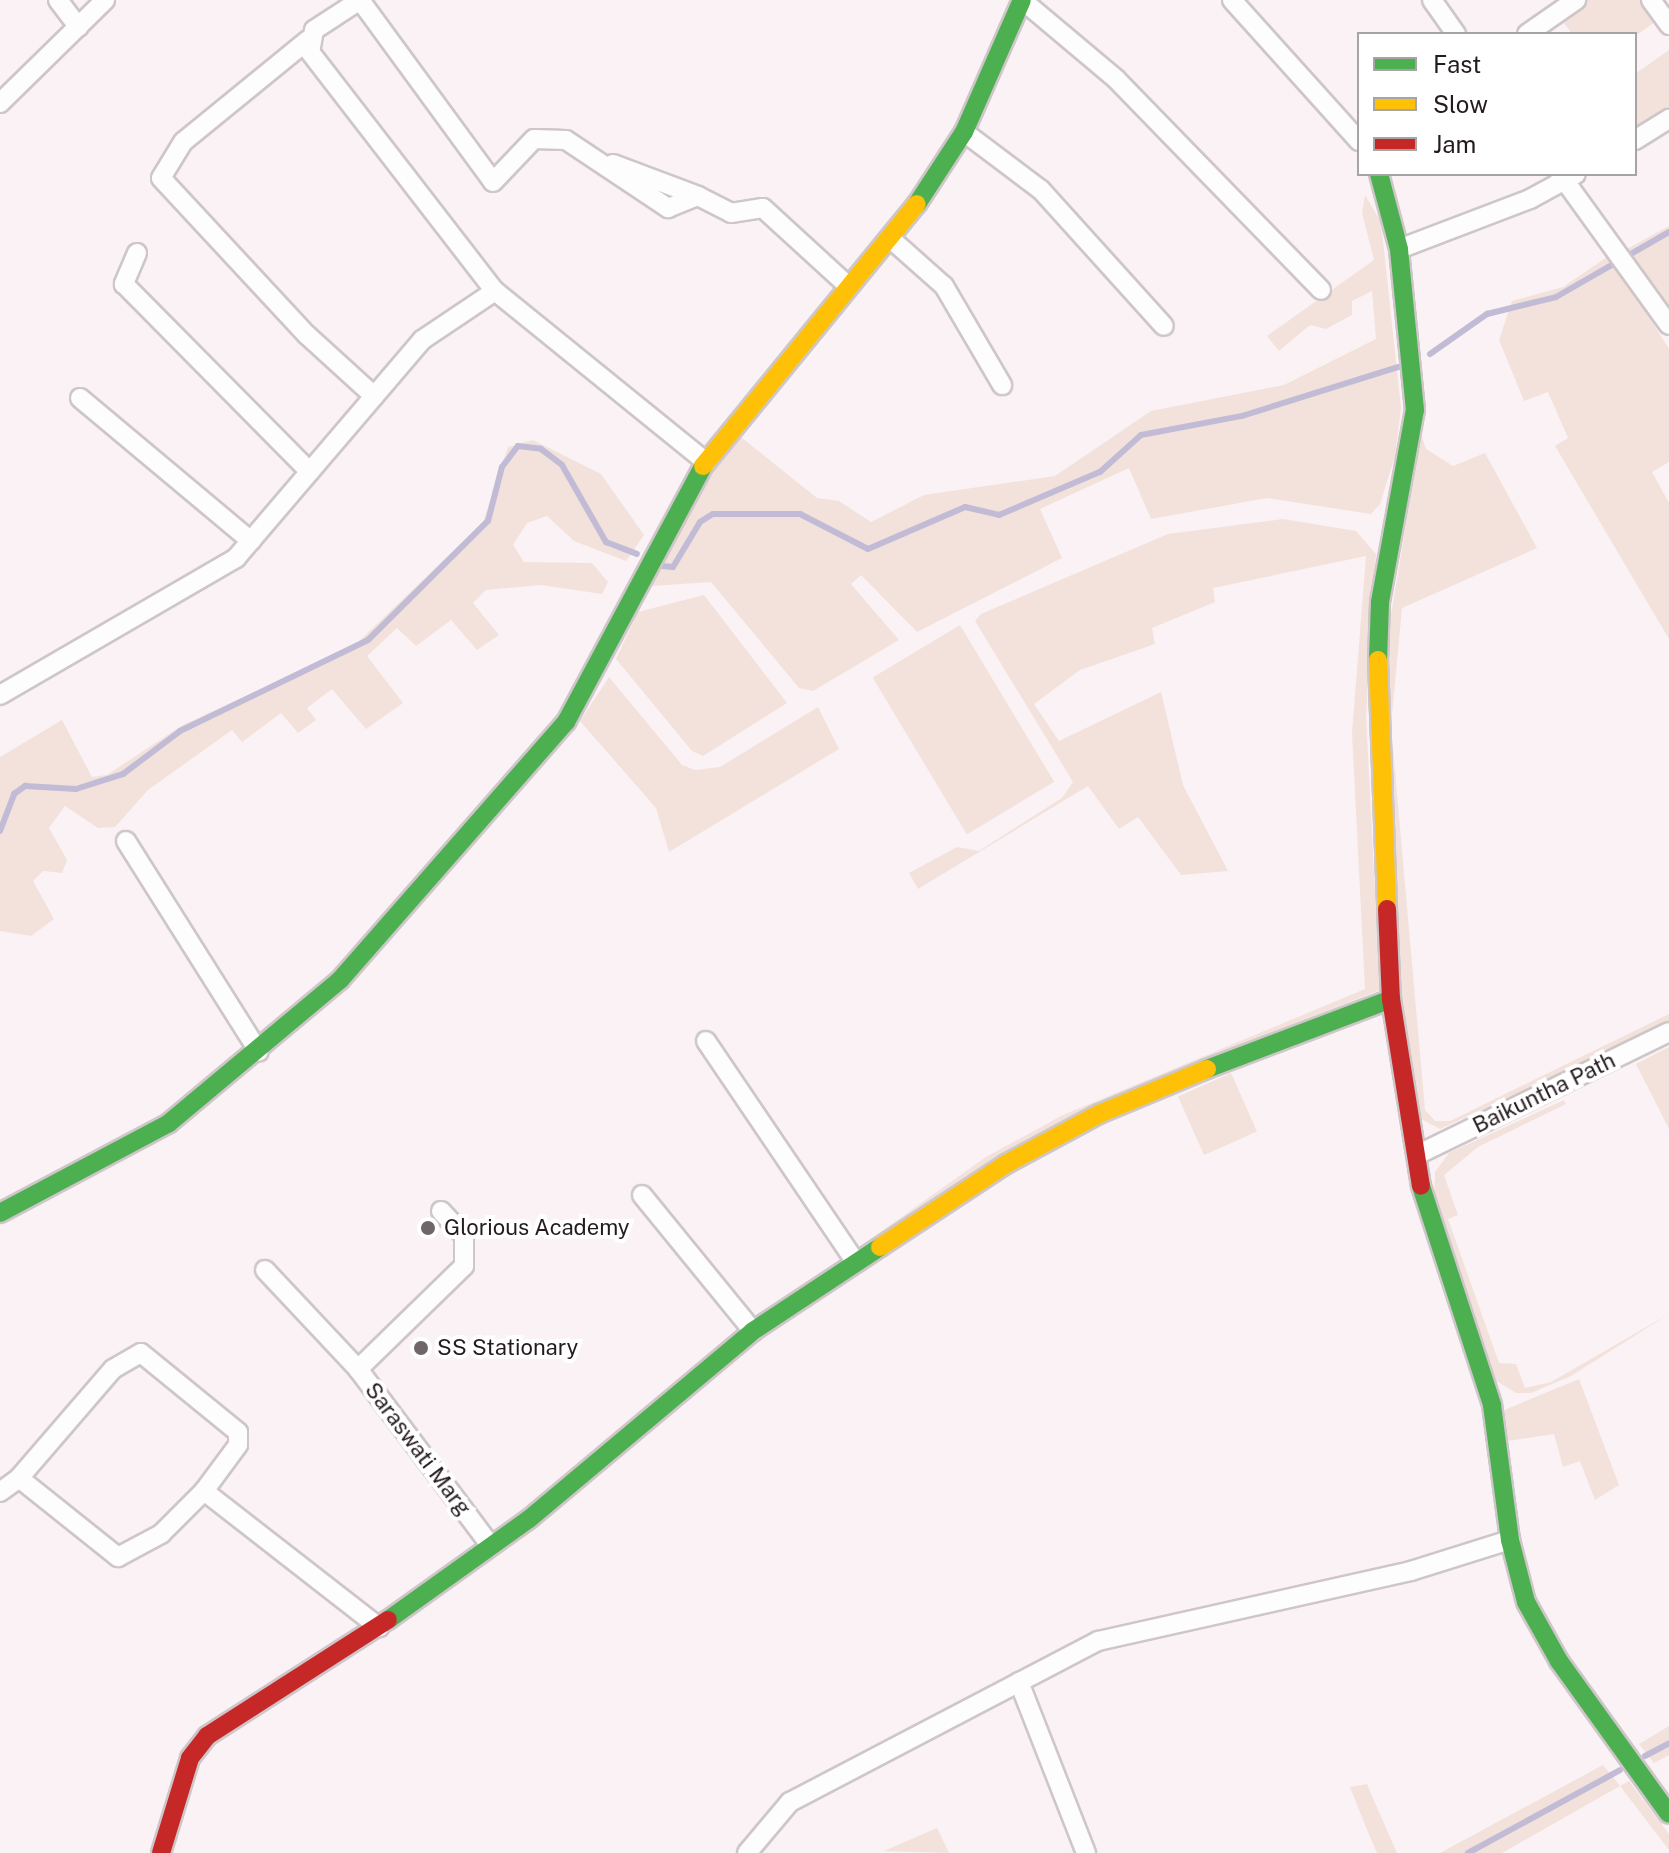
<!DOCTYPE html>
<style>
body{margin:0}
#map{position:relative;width:1669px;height:1853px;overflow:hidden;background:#faf2f5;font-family:"Public Sans",sans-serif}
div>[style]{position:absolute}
.green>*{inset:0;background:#f3e2db;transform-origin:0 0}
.stream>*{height:6px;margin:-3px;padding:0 3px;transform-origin:3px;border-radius:3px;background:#c1bbd6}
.roads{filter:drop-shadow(2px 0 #cec6c9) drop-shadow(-2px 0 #cec6c9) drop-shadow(0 2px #cec6c9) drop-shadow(0 -2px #cec6c9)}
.street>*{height:18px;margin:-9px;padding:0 9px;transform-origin:9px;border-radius:9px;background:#fefdfe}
.fast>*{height:18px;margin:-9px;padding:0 9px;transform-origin:9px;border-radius:9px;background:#4caf50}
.slow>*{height:18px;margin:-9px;padding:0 9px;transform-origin:9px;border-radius:9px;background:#ffc107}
.jam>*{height:18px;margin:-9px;padding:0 9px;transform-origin:9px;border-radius:9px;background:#c62828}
.dots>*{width:22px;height:22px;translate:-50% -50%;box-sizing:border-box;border:4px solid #fff;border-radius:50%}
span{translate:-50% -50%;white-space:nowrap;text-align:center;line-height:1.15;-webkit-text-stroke:8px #fff;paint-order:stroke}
.street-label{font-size:22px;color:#241b1e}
.poi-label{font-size:22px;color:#241b1e}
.left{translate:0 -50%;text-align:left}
.legend{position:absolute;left:1357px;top:32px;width:280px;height:144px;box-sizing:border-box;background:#fff;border:2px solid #a7a4a5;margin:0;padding:10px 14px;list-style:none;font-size:24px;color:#241b1e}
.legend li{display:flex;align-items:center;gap:16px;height:40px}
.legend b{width:40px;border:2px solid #a7a4a5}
</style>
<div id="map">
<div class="green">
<i style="clip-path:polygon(1587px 0,1644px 0,1658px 20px,1635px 36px,1572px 34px,1561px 19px)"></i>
<i style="clip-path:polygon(1669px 50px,1669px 126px,1635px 149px,1635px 74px)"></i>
<i style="clip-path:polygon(1365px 195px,1381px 222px,1401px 408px,1395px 456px,1380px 504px,1371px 514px,1267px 498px,1151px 519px,1129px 468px,1040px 509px,1062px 558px,917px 632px,861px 575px,851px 584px,899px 640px,813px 691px,799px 688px,711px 582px,652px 586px,651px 573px,737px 434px,817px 498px,839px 501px,871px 522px,924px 495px,1055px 476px,1151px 411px,1284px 385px,1376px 339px,1372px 291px,1352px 301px,1352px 315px,1326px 329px,1310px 325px,1279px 351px,1267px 336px,1374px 260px,1362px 213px)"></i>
<i style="clip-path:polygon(1669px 226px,1669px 308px,1627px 249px)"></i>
<i style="clip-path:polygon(1610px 255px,1669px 349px,1669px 462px,1652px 472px,1669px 503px,1669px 639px,1555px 446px,1568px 438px,1548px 392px,1524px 401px,1499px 340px,1512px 301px,1563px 287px)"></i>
<i style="clip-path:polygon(1421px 434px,1426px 449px,1453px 466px,1485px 453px,1537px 548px,1402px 608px,1391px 726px,1425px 1110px,1435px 1121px,1450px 1121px,1669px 1014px,1669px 1024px,1440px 1129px,1421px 1119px,1402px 1013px,1385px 651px)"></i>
<i style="clip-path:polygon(533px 440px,601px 474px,644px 535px,626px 561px,574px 541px,547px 516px,527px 523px,513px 545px,524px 562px,592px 563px,608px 582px,602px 594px,541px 585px,486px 590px,473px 603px,499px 635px,477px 650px,451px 620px,416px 646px,397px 628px,367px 656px,403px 703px,366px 729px,332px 689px,307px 708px,316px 720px,298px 733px,281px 713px,242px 742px,232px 730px,148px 790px,115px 827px,98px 828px,65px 806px,49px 828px,67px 860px,62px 873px,43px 871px,33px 881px,54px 919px,31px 936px,0 931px,0 757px,62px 720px,92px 777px,107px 775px,181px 726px,354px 646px,483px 522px,508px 447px)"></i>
<i style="clip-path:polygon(1283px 519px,1356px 531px,1376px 554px,1366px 715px,1380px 990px,1257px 1038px,783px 1301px,986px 1157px,1063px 1115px,1365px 989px,1352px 733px,1366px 556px,1213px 588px,1215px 602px,1152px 628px,1155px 644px,1080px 670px,1034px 704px,1059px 741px,1161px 692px,1183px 785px,1228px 871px,1181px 875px,1138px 817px,1119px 829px,1088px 786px,918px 889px,909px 873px,957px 847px,979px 851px,1062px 798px,1073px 782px,975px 621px,981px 614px,1168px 534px)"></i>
<i style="clip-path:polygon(704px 595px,787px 703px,703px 756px,692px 751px,616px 659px,638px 612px)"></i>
<i style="left:960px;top:625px;width:183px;height:102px;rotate:59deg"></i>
<i style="clip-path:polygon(609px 677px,682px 765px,695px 770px,720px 767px,818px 707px,839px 749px,669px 852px,656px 808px,580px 721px)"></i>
<i style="clip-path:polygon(1669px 1047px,1669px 1129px,1636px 1064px)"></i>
<i style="left:1231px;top:1073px;width:64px;height:58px;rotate:66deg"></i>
<i style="clip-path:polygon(1564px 1100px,1566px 1104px,1478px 1147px,1444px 1175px,1458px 1215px,1448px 1219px,1499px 1363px,1516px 1364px,1525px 1388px,1551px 1382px,1669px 1314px,1571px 1376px,1531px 1393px,1516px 1393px,1495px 1380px,1434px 1204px,1435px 1172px,1449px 1153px)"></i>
<i style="clip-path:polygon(1579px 1379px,1619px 1485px,1595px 1500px,1580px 1461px,1563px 1467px,1554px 1434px,1507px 1441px,1502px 1411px)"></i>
<i style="clip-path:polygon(1669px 1726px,1669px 1755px,1654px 1763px,1639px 1744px)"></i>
<i style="clip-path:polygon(1603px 1765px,1620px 1786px,1629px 1781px,1669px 1834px,1669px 1850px,1620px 1786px,1502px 1853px,1440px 1853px)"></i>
<i style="clip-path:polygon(1367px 1784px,1372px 1796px,1397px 1853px,1377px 1853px,1365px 1825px,1350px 1787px)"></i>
<i style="clip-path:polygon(937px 1828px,949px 1853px,884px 1851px)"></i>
</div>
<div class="stream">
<i style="left:1430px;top:354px;width:70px;rotate:-35.1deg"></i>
<i style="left:1487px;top:314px;width:71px;rotate:-13.8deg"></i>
<i style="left:1556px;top:297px;width:130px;rotate:-29.9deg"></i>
<i style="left:662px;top:566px;width:11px;rotate:5deg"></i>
<i style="left:673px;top:567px;width:52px;rotate:-59deg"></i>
<i style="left:700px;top:522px;width:15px;rotate:-32deg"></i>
<i style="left:713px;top:514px;width:87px"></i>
<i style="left:800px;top:514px;width:76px;rotate:27.2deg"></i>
<i style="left:868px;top:549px;width:106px;rotate:-23.4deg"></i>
<i style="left:965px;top:507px;width:35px;rotate:13deg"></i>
<i style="left:999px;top:515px;width:110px;rotate:-23.1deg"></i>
<i style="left:1100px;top:472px;width:55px;rotate:-42.1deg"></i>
<i style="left:1141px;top:435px;width:103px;rotate:-10.7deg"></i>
<i style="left:1242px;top:416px;width:164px;rotate:-17.4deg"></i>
<i style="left:0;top:831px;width:40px;rotate:-69deg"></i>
<i style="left:14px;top:794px;width:14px;rotate:-36deg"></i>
<i style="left:25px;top:786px;width:51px;rotate:3.4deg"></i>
<i style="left:76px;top:789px;width:49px;rotate:-17.7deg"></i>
<i style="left:123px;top:774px;width:71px;rotate:-37deg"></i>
<i style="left:180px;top:731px;width:209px;rotate:-25.8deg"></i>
<i style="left:368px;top:640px;width:169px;rotate:-44.8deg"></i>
<i style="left:488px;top:521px;width:56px;rotate:-75.5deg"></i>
<i style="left:502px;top:467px;width:26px;rotate:-53deg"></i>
<i style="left:518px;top:446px;width:23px;rotate:7deg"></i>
<i style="left:541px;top:449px;width:26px;rotate:37deg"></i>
<i style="left:562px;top:465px;width:89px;rotate:60.3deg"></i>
<i style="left:606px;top:542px;width:33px;rotate:21deg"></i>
<i style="left:1645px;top:1756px;width:27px;rotate:-28deg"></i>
<i style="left:1468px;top:1853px;width:173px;rotate:-28.6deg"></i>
</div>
<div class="roads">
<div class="street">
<i style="left:58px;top:0;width:34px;rotate:53deg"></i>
<i style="left:360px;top:0;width:225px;rotate:53.8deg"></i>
<i style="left:493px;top:182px;width:59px;rotate:-46.4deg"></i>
<i style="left:534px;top:139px;width:32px;rotate:2deg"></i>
<i style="left:566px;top:140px;width:123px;rotate:33.7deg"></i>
<i style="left:668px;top:208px;width:32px;rotate:-22deg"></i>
<i style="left:698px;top:196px;width:37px;rotate:27deg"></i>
<i style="left:731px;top:213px;width:32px;rotate:-9deg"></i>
<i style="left:763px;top:208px;width:115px;rotate:42.5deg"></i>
<i style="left:1022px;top:0;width:123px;rotate:40deg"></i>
<i style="left:1116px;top:79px;width:294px;rotate:45.8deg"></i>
<i style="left:1232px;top:0;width:190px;rotate:48deg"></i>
<i style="left:1432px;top:0;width:42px;rotate:54.8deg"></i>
<i style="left:1651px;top:0;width:31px;rotate:54deg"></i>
<i style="left:357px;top:2px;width:51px;rotate:146.9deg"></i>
<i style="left:314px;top:30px;width:22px;rotate:100deg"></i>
<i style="left:310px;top:52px;width:302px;rotate:52.3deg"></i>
<i style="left:1527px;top:34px;width:60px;rotate:-34.8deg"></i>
<i style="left:308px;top:40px;width:161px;rotate:140.8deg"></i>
<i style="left:183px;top:142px;width:42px;rotate:121.4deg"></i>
<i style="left:161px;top:178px;width:214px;rotate:47.1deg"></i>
<i style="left:307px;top:335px;width:91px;rotate:42.3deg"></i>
<i style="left:0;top:103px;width:147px;rotate:-44.4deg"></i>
<i style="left:964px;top:132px;width:96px;rotate:37deg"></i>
<i style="left:1041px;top:190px;width:183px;rotate:47.9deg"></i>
<i style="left:1635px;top:140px;width:40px;rotate:-32deg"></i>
<i style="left:613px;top:164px;width:91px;rotate:20.6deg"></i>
<i style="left:1560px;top:174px;width:186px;rotate:54.2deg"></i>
<i style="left:891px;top:239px;width:71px;rotate:41.6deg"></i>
<i style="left:944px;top:286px;width:115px;rotate:59.6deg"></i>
<i style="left:1399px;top:249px;width:140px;rotate:-20.9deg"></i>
<i style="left:1530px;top:199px;width:52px;rotate:-28.5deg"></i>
<i style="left:137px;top:253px;width:34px;rotate:113deg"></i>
<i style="left:124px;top:284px;width:264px;rotate:45.3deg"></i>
<i style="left:80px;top:398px;width:223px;rotate:39.9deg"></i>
<i style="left:0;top:695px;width:273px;rotate:-30.1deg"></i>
<i style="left:236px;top:558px;width:287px;rotate:-49.5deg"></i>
<i style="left:422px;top:340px;width:88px;rotate:-33.9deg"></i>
<i style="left:495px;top:291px;width:272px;rotate:39deg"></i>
<i style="left:126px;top:841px;width:249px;rotate:57.8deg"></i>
<i style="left:706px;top:1041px;width:266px;rotate:55.9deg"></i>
<i style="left:1419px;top:1154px;width:278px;rotate:-26deg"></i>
<i style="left:642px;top:1195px;width:176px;rotate:50.8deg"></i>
<i style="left:441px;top:1211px;width:34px;rotate:47deg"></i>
<i style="left:464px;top:1236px;width:30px;rotate:90deg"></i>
<i style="left:464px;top:1266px;width:148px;rotate:135.8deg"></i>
<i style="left:358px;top:1369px;width:221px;rotate:53.1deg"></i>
<i style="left:265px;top:1270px;width:136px;rotate:46.8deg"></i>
<i style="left:19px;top:1478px;width:144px;rotate:-49.2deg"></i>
<i style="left:113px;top:1369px;width:32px;rotate:-30deg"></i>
<i style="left:141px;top:1353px;width:125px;rotate:39.2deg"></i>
<i style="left:238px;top:1432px;width:13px;rotate:90deg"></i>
<i style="left:238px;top:1445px;width:57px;rotate:126.5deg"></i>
<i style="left:0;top:1492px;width:24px;rotate:-36deg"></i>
<i style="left:19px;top:1478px;width:127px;rotate:38.6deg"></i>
<i style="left:118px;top:1557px;width:49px;rotate:-28.1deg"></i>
<i style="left:161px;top:1534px;width:61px;rotate:-45deg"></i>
<i style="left:204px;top:1491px;width:222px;rotate:37.9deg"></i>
<i style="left:1019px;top:1682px;width:184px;rotate:68.6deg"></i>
<i style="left:747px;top:1853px;width:67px;rotate:-49.9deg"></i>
<i style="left:790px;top:1802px;width:348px;rotate:-27.6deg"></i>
<i style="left:1098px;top:1641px;width:321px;rotate:-12.6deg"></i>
<i style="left:1411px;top:1571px;width:104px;rotate:-17.4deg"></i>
</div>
<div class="fast">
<i style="left:917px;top:204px;width:86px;rotate:-56.9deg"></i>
<i style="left:964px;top:132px;width:144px;rotate:-66.3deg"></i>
<i style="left:1378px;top:660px;width:58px;rotate:-88deg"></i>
<i style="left:1380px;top:602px;width:195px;rotate:-79.7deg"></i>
<i style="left:1415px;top:410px;width:162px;rotate:-95.7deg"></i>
<i style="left:1399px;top:249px;width:78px;rotate:-104.9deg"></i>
<i style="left:1207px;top:1069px;width:197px;rotate:-20.8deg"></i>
<i style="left:1421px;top:1186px;width:230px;rotate:72deg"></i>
<i style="left:1492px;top:1405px;width:136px;rotate:82.4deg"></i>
<i style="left:1510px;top:1540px;width:64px;rotate:75.5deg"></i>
<i style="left:1526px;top:1602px;width:68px;rotate:60.8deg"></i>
<i style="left:1559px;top:1661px;width:188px;rotate:54.3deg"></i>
<i style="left:0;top:1213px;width:191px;rotate:-28deg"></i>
<i style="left:169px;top:1123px;width:223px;rotate:-39.9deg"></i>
<i style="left:340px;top:980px;width:343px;rotate:-48.8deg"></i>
<i style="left:566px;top:722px;width:290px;rotate:-61.8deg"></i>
<i style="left:388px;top:1620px;width:173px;rotate:-35.6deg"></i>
<i style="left:529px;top:1519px;width:292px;rotate:-40deg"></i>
<i style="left:753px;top:1331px;width:152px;rotate:-33.5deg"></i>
</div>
<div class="slow">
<i style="left:703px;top:466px;width:338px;rotate:-50.8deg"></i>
<i style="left:1378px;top:660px;width:249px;rotate:87.9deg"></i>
<i style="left:880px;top:1247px;width:151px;rotate:-33.4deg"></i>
<i style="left:1006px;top:1164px;width:106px;rotate:-28.3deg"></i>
<i style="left:1099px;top:1114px;width:117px;rotate:-22.6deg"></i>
</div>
<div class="jam">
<i style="left:1387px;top:909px;width:90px;rotate:87.5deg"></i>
<i style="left:1391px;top:999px;width:189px;rotate:80.9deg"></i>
<i style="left:161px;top:1853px;width:99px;rotate:-73deg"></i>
<i style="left:190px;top:1758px;width:28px;rotate:-52deg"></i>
<i style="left:207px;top:1736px;width:215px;rotate:-32.7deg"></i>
</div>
</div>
<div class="dots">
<i style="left:428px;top:1228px;background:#6f6669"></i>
<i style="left:421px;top:1348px;background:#6f6669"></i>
</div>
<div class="street-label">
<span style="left:1544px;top:1093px;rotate:-26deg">Baikuntha Path</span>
<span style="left:418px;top:1449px;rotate:53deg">Saraswati Marg</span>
</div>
<div class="poi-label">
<span class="left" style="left:444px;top:1228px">Glorious Academy</span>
<span class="left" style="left:437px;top:1348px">SS Stationary</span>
</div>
<ul class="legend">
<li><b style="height:10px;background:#4caf50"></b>Fast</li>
<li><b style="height:10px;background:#ffc107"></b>Slow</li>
<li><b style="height:10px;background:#c62828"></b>Jam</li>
</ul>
</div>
